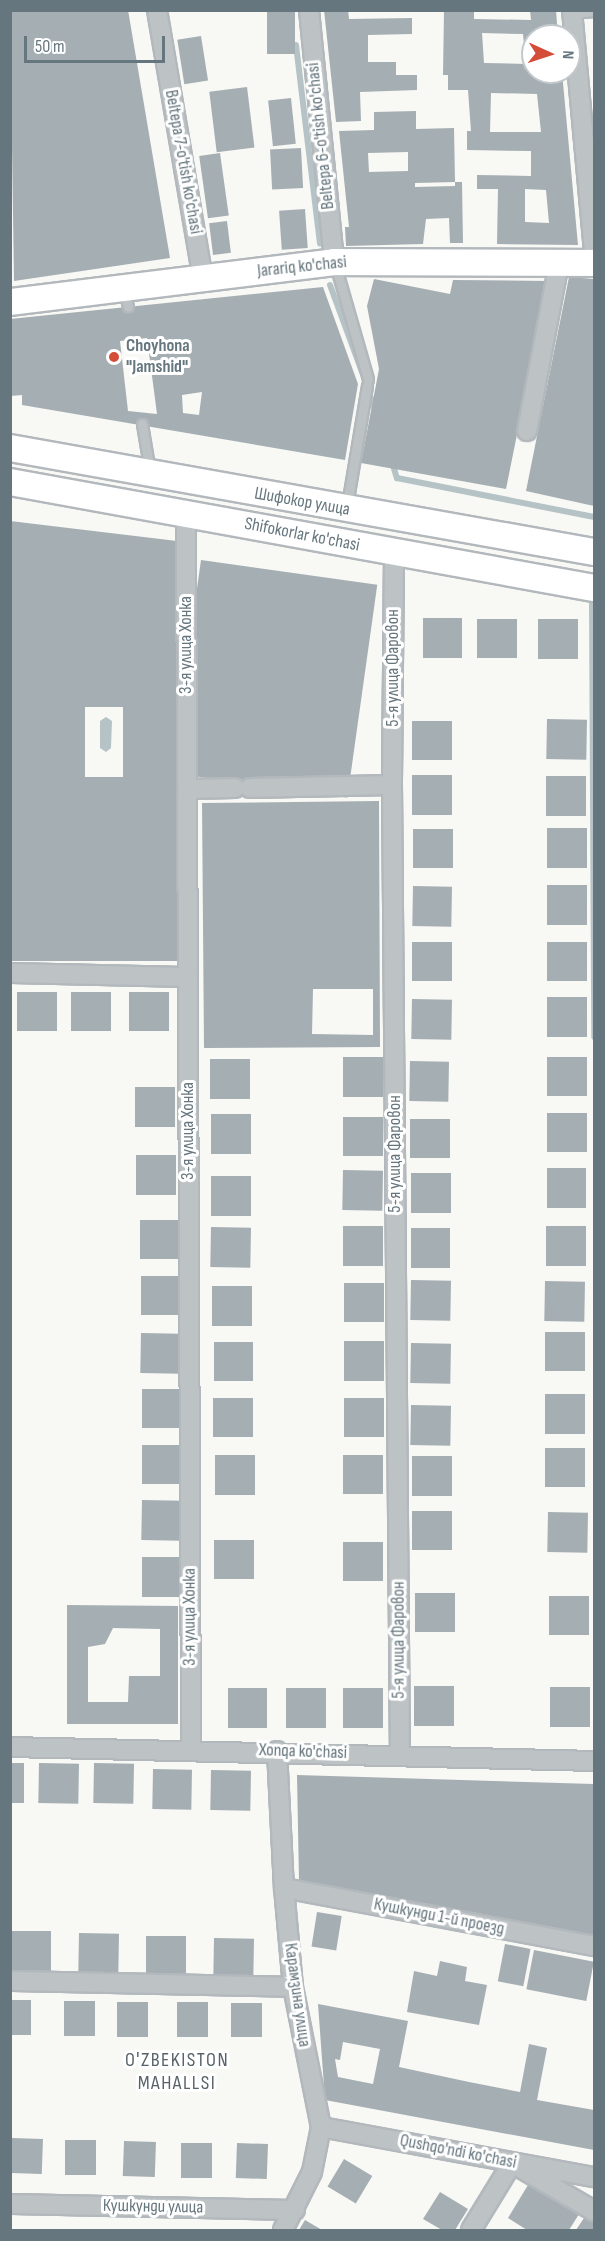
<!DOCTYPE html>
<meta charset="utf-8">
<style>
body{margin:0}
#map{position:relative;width:605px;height:2241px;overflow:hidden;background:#f8f8f5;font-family:"Sofia Sans Condensed",sans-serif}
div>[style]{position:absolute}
.water>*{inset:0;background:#b6c3c6}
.stream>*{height:6px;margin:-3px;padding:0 3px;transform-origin:3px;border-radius:3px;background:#b6c3c6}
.building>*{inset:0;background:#a5aeb2;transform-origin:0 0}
.roads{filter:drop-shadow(2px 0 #b2b8bc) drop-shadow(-2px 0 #b2b8bc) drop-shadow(0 2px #b2b8bc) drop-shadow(0 -2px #b2b8bc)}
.lane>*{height:9px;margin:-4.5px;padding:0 4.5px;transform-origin:4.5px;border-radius:4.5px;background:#bdc2c5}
.street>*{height:18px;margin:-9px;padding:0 9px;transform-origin:9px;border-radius:9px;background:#bdc2c5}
.secondary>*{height:26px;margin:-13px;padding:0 13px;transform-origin:13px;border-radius:13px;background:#fff}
.dots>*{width:16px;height:16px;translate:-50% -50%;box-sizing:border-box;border:3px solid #fff;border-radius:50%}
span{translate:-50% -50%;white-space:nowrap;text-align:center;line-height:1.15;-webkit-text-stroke:6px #fff;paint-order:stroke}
.street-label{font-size:18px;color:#66767e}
.poi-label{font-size:18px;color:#66767e;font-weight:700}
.left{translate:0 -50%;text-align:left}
.neighbourhood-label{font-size:20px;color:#576369;letter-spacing:1.5px}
.frame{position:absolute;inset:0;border:12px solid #66767e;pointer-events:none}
.north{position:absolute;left:521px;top:24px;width:60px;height:60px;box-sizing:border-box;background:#fff;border:2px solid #c2c8cb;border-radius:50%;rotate:93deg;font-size:16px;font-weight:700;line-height:24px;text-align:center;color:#66767e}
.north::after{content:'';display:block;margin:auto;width:21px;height:27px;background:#d44d39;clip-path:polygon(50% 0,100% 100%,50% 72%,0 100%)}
.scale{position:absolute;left:24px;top:36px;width:141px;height:27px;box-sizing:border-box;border:3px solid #66767e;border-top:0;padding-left:8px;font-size:18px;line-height:21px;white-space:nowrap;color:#66767e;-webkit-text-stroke:4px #fff;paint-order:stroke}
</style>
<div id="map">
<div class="water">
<i style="clip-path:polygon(106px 717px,112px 721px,111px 748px,106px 752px,100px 748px,100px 721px)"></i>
</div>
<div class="stream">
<i style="left:296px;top:45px;width:200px;rotate:83.1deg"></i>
<i style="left:330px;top:285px;width:93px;rotate:69.8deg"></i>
<i style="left:367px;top:388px;width:22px;rotate:69deg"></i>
<i style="left:392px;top:462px;width:17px;rotate:73deg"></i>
<i style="left:397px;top:478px;width:201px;rotate:11.2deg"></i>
<i style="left:592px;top:604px;width:433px;rotate:89.7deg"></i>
</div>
<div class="building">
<i style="clip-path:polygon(10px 10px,128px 10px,170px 258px,14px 281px)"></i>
<i style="left:267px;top:10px;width:28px;height:44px"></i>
<i style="clip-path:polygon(324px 10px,348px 10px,349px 19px,412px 18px,412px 34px,368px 35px,368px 62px,396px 62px,396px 75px,417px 75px,417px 90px,360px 92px,361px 121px,336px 122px)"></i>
<i style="clip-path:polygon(evenodd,444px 10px,474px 10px,474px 19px,531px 20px,530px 10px,556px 10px,558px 36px,533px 36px,533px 72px,562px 72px,578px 245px,497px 244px,498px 189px,477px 189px,477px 175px,531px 176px,531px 151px,467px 150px,467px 131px,471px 131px,468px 90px,448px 90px,448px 75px,443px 75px,444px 10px,482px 33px,523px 34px,526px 64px,484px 63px,482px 33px,444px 10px,491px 93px,537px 94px,541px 132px,490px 132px,491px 93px,444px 10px,525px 189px,546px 190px,549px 223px,525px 222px,525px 189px)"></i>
<i style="left:201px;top:36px;width:45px;height:24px;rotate:81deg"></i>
<i style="left:247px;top:87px;width:61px;height:38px;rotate:83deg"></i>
<i style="left:291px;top:98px;width:46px;height:23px;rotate:84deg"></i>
<i style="clip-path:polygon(evenodd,416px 111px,416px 129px,454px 128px,455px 182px,415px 183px,415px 187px,455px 186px,455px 182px,462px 182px,463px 243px,450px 243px,449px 218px,426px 219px,423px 244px,346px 246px,345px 227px,349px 227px,339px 131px,374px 130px,374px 112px,416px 111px,408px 152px,408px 171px,369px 172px,368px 153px,408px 152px)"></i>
<i style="left:301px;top:148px;width:40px;height:31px;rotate:87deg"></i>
<i style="left:220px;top:153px;width:63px;height:21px;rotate:82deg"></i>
<i style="left:305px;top:209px;width:39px;height:26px;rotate:86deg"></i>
<i style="left:227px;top:221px;width:32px;height:18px;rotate:83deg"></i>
<i style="clip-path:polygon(569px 277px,594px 279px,594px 506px,526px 491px)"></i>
<i style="clip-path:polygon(374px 279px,450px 294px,453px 280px,548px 281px,506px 489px,361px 463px,379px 369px,367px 306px)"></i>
<i style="clip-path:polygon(evenodd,323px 287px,358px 384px,345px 460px,22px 405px,22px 395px,10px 396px,10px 319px,323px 287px,147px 338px,157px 414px,128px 411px,120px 341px,147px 338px,323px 287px,202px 392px,199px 415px,183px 413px,182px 395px,202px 392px)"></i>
<i style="clip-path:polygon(evenodd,10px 521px,177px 541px,177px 961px,10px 961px,10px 521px,85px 707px,123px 707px,123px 777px,85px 777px,85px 707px)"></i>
<i style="left:201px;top:560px;width:178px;height:215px;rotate:8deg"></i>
<i style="left:423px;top:618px;width:39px;height:40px"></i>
<i style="left:477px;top:619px;width:40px;height:39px"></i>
<i style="left:538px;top:619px;width:40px;height:40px"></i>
<i style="left:547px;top:719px;width:40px;height:40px;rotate:1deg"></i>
<i style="left:412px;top:721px;width:40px;height:39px"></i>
<i style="left:412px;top:775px;width:40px;height:40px"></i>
<i style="left:546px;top:776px;width:40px;height:40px"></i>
<i style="clip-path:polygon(evenodd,379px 801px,380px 1047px,204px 1048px,202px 803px,379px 801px,313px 989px,373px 989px,373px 1035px,312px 1034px,313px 989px)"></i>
<i style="left:547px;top:828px;width:40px;height:40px"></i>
<i style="left:413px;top:829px;width:40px;height:39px"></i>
<i style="left:547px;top:885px;width:40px;height:40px"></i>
<i style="left:413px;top:886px;width:39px;height:40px;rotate:1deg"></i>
<i style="left:412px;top:942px;width:40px;height:39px"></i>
<i style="left:547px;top:942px;width:40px;height:39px"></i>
<i style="left:17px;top:992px;width:40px;height:39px"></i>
<i style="left:71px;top:992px;width:40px;height:39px"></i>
<i style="left:129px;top:992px;width:40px;height:39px"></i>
<i style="left:547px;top:997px;width:40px;height:40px"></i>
<i style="left:412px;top:999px;width:40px;height:40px;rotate:1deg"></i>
<i style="left:343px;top:1057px;width:40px;height:40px"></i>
<i style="left:547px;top:1057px;width:40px;height:39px"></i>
<i style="left:210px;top:1059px;width:40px;height:40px"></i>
<i style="left:410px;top:1061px;width:39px;height:40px;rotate:1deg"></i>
<i style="left:135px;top:1087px;width:40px;height:40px"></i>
<i style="left:547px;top:1113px;width:40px;height:39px"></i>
<i style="left:211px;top:1114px;width:40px;height:40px"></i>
<i style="left:343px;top:1117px;width:40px;height:39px"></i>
<i style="left:410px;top:1119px;width:40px;height:39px"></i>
<i style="left:136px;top:1155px;width:40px;height:40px"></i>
<i style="left:547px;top:1168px;width:39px;height:40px"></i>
<i style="left:343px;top:1170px;width:40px;height:40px;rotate:1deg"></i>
<i style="left:411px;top:1173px;width:40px;height:40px"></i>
<i style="left:211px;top:1176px;width:40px;height:40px"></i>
<i style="left:140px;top:1220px;width:40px;height:39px"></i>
<i style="left:343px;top:1226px;width:40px;height:40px"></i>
<i style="left:546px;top:1226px;width:40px;height:40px"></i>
<i style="left:211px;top:1227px;width:40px;height:40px;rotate:1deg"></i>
<i style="left:411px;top:1228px;width:39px;height:40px"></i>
<i style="left:141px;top:1276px;width:39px;height:39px"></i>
<i style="left:411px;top:1280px;width:40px;height:40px;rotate:1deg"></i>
<i style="left:545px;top:1281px;width:40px;height:40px;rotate:1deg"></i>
<i style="left:344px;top:1283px;width:40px;height:39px"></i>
<i style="left:212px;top:1286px;width:40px;height:40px"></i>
<i style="left:545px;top:1332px;width:40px;height:39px"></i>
<i style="left:141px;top:1333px;width:40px;height:40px;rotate:1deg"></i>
<i style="left:344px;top:1341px;width:40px;height:40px"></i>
<i style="left:214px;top:1342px;width:39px;height:39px"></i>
<i style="left:411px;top:1343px;width:40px;height:40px;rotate:1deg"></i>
<i style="left:142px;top:1389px;width:40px;height:39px"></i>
<i style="left:545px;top:1394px;width:40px;height:40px"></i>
<i style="left:213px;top:1398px;width:40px;height:39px"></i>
<i style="left:344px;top:1398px;width:40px;height:39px"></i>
<i style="left:411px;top:1405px;width:40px;height:40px;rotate:1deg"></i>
<i style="left:142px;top:1445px;width:40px;height:39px"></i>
<i style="left:545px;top:1448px;width:40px;height:39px"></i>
<i style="left:215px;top:1455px;width:40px;height:40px"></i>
<i style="left:343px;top:1455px;width:40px;height:39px"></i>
<i style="left:412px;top:1456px;width:40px;height:40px"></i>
<i style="left:142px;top:1500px;width:40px;height:40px;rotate:1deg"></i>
<i style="left:412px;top:1511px;width:40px;height:39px"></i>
<i style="left:548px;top:1512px;width:40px;height:40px;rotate:1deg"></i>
<i style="left:214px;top:1540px;width:40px;height:39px"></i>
<i style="left:343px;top:1542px;width:40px;height:39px"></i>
<i style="left:142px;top:1557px;width:40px;height:40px"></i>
<i style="left:415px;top:1593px;width:40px;height:39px"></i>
<i style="left:549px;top:1596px;width:40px;height:39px"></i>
<i style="clip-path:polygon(evenodd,67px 1605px,178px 1606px,178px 1724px,67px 1724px,67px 1605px,113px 1628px,160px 1629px,160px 1676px,129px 1676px,128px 1702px,88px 1702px,88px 1647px,105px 1644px,113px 1628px)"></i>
<i style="left:414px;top:1686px;width:40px;height:40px"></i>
<i style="left:550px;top:1687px;width:40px;height:40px"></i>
<i style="left:228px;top:1688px;width:39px;height:40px"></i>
<i style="left:286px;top:1688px;width:40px;height:40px"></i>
<i style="left:343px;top:1688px;width:40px;height:40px"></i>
<i style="left:10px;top:1763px;width:14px;height:40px"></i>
<i style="left:39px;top:1763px;width:40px;height:40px;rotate:1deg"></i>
<i style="left:94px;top:1763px;width:40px;height:40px;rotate:1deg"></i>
<i style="left:153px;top:1769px;width:39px;height:40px;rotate:1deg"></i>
<i style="left:211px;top:1770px;width:40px;height:40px;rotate:1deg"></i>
<i style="clip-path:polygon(297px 1775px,594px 1784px,594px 1935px,299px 1880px)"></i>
<i style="left:317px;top:1912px;width:25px;height:35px;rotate:9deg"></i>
<i style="left:12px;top:1931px;width:39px;height:40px"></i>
<i style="left:79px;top:1933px;width:40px;height:40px;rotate:1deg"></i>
<i style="left:146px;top:1936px;width:40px;height:40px"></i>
<i style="left:214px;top:1938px;width:40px;height:40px;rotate:1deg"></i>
<i style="left:505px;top:1944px;width:26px;height:38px;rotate:11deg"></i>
<i style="left:534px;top:1950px;width:61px;height:40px;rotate:11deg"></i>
<i style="clip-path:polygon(440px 1961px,467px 1967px,465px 1981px,487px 1985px,479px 2025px,407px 2012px,414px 1971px,437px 1976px)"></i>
<i style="left:10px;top:2000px;width:21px;height:35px"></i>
<i style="left:64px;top:2001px;width:31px;height:35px"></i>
<i style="left:117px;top:2002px;width:31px;height:35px"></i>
<i style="left:177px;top:2002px;width:31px;height:35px"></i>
<i style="left:231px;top:2003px;width:31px;height:34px"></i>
<i style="clip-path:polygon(evenodd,318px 2004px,408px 2021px,399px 2067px,469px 2082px,520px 2092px,529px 2044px,547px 2048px,537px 2100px,594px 2110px,594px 2150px,325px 2100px,318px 2004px,343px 2042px,380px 2049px,373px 2084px,338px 2077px,335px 2059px,340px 2060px,343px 2042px)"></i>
<i style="left:12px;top:2138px;width:31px;height:35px;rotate:2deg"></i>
<i style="left:65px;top:2140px;width:31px;height:35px"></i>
<i style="left:124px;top:2141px;width:32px;height:35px;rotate:2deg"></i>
<i style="left:181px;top:2143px;width:31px;height:35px"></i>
<i style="left:237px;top:2143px;width:31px;height:35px;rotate:2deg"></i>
<i style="left:344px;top:2159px;width:33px;height:32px;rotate:31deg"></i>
<i style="clip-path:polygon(531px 2180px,581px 2211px,569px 2230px,527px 2230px,508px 2218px)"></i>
<i style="clip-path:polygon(440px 2192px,468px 2209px,455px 2230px,442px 2230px,423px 2219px)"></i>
<i style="clip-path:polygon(586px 2215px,594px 2220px,594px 2230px,576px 2230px)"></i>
<i style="clip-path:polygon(305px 2220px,322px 2230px,299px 2230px)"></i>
</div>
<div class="roads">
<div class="lane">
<i style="left:572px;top:13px;width:22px;rotate:-5deg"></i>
<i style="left:335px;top:264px;width:120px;rotate:74deg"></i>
<i style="left:124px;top:288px;width:19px;rotate:78deg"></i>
<i style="left:142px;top:424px;width:49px;rotate:80.5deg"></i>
<i style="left:347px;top:505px;width:121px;rotate:-80.5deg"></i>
</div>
<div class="street">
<i style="left:157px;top:10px;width:272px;rotate:80.3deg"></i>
<i style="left:309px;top:10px;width:253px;rotate:84.3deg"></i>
<i style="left:572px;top:10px;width:242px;rotate:84.8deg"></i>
<i style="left:527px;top:431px;width:171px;rotate:-79.2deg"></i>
<i style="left:186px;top:512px;width:1237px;rotate:89.77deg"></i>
<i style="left:394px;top:553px;width:232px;rotate:90.5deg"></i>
<i style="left:392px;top:785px;width:969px;rotate:89.53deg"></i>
<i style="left:250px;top:788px;width:142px;rotate:-1.2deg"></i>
<i style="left:187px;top:789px;width:48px;rotate:-1.2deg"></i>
<i style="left:10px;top:973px;width:178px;rotate:1.3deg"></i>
<i style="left:10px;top:1747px;width:584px;rotate:1.37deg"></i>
<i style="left:277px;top:1751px;width:137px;rotate:87.1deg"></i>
<i style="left:284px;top:1888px;width:99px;rotate:84.8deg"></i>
<i style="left:293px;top:1987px;width:143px;rotate:78.7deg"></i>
<i style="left:321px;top:2127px;width:46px;rotate:101.3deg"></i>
<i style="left:312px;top:2172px;width:65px;rotate:116.6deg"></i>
<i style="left:284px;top:1888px;width:315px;rotate:10.6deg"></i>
<i style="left:10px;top:1981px;width:283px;rotate:1.2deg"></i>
<i style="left:321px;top:2127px;width:278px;rotate:10.4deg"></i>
<i style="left:10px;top:2204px;width:285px;rotate:1.2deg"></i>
<i style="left:471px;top:2230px;width:79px;rotate:-58.5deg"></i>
<i style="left:512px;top:2163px;width:95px;rotate:30.3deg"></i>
</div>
<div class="secondary">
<i style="left:10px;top:302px;width:326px;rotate:-7deg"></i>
<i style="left:334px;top:262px;width:260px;rotate:0.2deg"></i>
<i style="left:10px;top:448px;width:593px;rotate:10.1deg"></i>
<i style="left:10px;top:482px;width:594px;rotate:10.29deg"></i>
</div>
</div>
<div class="dots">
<i style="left:114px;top:357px;background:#d44d39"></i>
</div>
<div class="street-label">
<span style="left:321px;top:136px;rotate:-96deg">Beltepa 6-o'tish ko'chasi</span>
<span style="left:183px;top:162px;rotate:80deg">Beltepa 7-o'tish ko'chasi</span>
<span style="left:302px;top:267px;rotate:-6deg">Jarariq ko'chasi</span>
<span style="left:302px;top:502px;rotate:10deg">Шифокор улица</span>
<span style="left:302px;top:535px;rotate:11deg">Shifokorlar ko'chasi</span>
<span style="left:186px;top:645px;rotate:-90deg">3-я улица Хонка</span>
<span style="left:393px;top:668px;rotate:-90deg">5-я улица Фаровон</span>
<span style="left:188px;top:1131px;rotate:-90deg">3-я улица Хонка</span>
<span style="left:395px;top:1154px;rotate:-90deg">5-я улица Фаровон</span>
<span style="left:190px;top:1617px;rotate:-90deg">3-я улица Хонка</span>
<span style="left:399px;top:1640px;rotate:-90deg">5-я улица Фаровон</span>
<span style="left:303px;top:1752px;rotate:2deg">Xonqa ko'chasi</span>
<span style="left:439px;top:1917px;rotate:11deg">Кушкунди 1-й проезд</span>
<span style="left:297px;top:1995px;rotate:82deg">Карамзина улица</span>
<span style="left:458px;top:2152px;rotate:11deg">Qushqo'ndi ko'chasi</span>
<span style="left:153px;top:2207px;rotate:1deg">Кушкунди улица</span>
</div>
<div class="poi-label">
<span class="left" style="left:126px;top:357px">Choyhona<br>"Jamshid"</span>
</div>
<div class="neighbourhood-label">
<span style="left:177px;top:2072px">O'ZBEKISTON<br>MAHALLSI</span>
</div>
<div class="frame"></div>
<div class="north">N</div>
<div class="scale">50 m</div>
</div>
